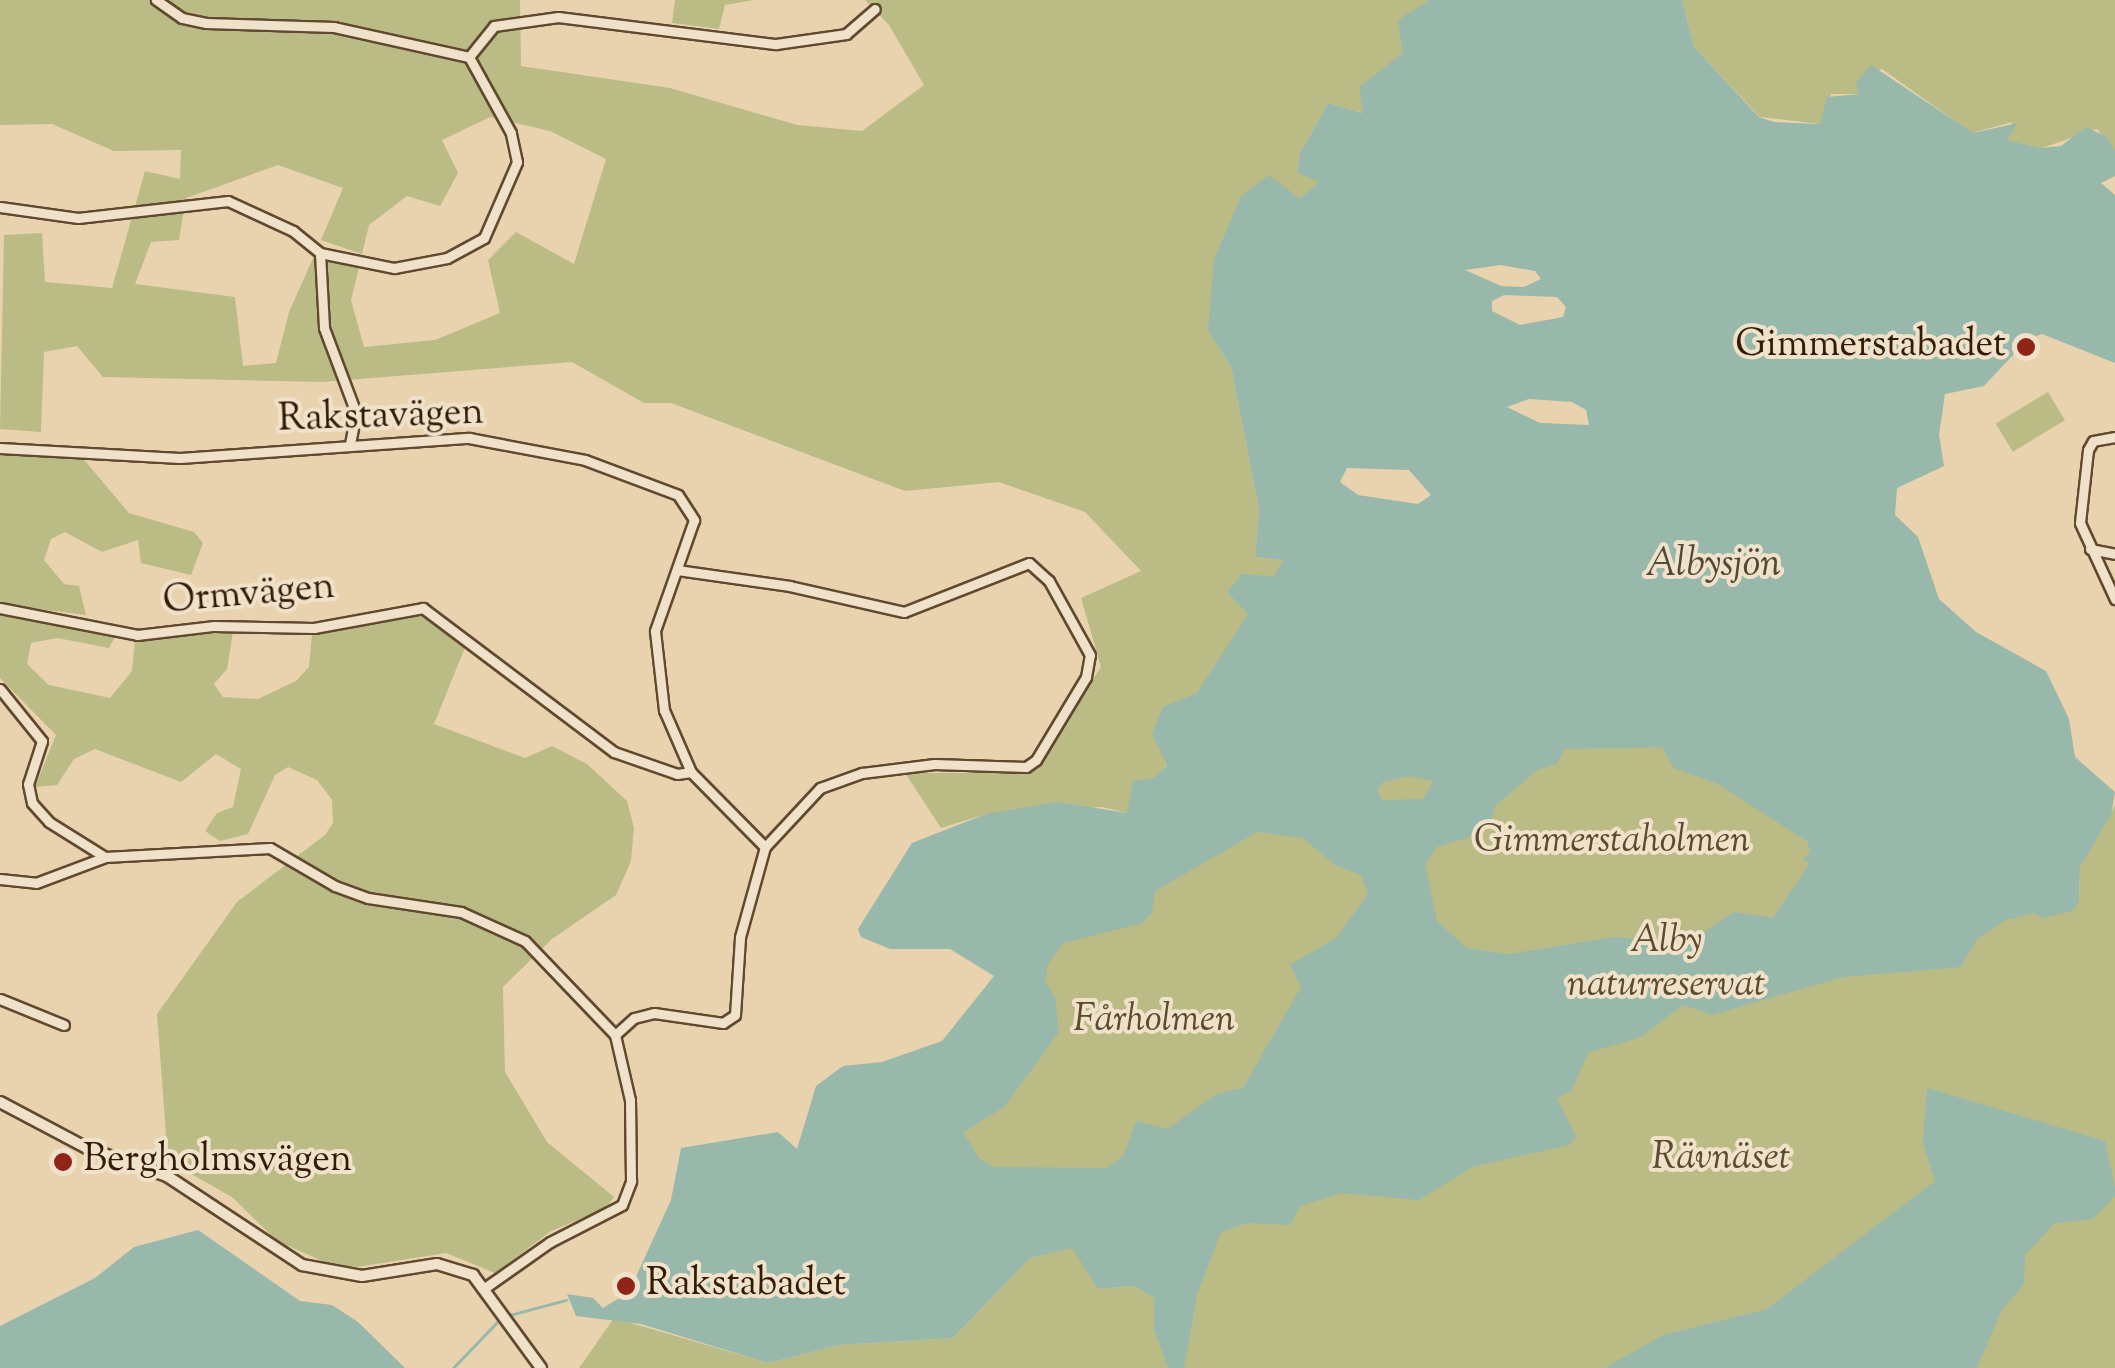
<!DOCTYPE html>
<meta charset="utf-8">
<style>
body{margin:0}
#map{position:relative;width:2115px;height:1368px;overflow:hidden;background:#e8d3ae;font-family:"Sorts Mill Goudy",serif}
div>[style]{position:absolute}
.green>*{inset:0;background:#bbbb86;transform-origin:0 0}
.water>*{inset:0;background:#97b8aa}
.stream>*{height:2.5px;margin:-1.25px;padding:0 1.25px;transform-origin:1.25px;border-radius:1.25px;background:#97b8aa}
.roads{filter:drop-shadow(2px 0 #61492f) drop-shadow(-2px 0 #61492f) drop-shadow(0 2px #61492f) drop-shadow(0 -2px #61492f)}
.minor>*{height:9px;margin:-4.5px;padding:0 4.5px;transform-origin:4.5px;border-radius:4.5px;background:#f0e2ca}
.tertiary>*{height:10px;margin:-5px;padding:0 5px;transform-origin:5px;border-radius:5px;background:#f0e2ca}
.dots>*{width:28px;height:28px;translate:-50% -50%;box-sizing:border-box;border:5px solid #f0e2ca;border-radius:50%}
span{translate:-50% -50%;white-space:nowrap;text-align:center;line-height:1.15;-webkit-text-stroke:8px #f0e2ca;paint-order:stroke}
.poi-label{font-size:38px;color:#341b05}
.right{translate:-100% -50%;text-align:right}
.left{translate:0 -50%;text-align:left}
.street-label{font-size:38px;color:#341b05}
.park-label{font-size:38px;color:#5c4b2c;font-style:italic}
.water-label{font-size:40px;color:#524a37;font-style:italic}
</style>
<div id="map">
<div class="green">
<i style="clip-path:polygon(evenodd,0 0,520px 0,521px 66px,670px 88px,797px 125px,862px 131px,924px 85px,889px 25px,865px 0,1435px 0,1404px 53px,1360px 87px,1363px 113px,1328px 103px,1300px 153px,1297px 172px,1320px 181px,1208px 331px,1231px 367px,1259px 510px,1255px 557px,1284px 560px,1274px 576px,1242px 575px,1227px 592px,1249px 613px,1167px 764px,1127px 813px,1102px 807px,986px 814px,941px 828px,905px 773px,1031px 773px,1101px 667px,1081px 598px,1141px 571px,1085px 512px,999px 482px,905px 491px,671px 403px,644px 403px,572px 362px,322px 382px,103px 377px,77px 346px,44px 352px,41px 432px,0 429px,4px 235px,42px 233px,45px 282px,112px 288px,145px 171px,180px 179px,181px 150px,114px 151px,52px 124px,0 125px,0 0,490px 117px,550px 131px,606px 159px,574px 264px,516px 232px,488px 260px,500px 313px,435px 340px,364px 347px,351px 300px,359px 268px,314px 256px,289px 312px,276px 363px,243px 366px,235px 297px,135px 284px,151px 242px,179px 240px,186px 198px,278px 165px,343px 188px,321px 240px,362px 254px,369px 225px,407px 196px,440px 206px,458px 173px,442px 140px,490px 117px)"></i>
<i style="clip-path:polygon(675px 0,753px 0,725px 5px,719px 29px,672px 23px)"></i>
<i style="clip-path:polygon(1682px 0,2115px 0,2115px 151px,2097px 129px,2042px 148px,2006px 140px,2012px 122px,1972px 133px,1882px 69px,1865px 76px,1860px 94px,1831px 94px,1820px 124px,1760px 117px,1694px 47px)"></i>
<i style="left:2048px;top:392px;width:33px;height:61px;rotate:59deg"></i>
<i style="clip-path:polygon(1722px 427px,2079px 902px,2080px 867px,2115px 805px,2115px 1368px,579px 1368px,614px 1318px,768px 1363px,839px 1345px,953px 1338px,1030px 1258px,1073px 1247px,1098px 1289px,1134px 1286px,1154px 1298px,1154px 1329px,1162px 1347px,1187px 1249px,849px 1227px,1070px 898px)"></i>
<i style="clip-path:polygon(0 452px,80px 455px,129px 513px,194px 532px,203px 543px,191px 575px,141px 563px,138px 540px,102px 552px,65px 532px,51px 539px,44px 560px,64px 584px,79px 586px,86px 615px,0 604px)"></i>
<i style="clip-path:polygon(413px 609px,436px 615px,466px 645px,434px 724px,525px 758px,552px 746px,587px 764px,627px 801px,634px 828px,631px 861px,616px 895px,552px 939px,503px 987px,505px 1072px,547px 1142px,614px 1197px,605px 1209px,551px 1231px,495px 1273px,446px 1253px,357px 1267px,329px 1264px,277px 1241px,232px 1197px,168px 1161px,157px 1014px,237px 902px,325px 835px,333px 823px,332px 800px,317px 780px,288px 767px,275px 775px,248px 834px,220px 841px,205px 831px,217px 813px,233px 807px,241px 769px,216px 754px,181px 782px,95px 749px,74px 759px,57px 785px,35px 787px,56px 735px,0 678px,0 611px,117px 633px,109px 648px,57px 638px,31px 643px,27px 664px,49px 685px,110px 698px,132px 671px,135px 640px,233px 632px,227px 669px,214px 684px,223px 697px,258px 699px,296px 681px,309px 667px,312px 634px)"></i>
</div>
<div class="water">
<i style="clip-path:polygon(evenodd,1429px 0,1682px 0,1694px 47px,1759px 117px,1774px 122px,1820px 124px,1827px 97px,1859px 94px,1856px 82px,1871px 65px,1973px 133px,2018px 123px,2007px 140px,2042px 148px,2061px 146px,2086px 127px,2107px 137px,2115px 151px,2115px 176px,2101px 183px,2115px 195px,2115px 363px,2042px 334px,2028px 339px,1984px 386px,1945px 394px,1939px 435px,1944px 466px,1897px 488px,1895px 515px,1918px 537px,1939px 599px,1976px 632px,2046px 671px,2069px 719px,2075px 757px,2115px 792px,2111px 815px,2080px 867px,2079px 902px,2072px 911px,2043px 918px,2033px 913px,2006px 920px,1977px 939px,1961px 967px,1843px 977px,1712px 1015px,1683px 1005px,1641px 1037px,1588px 1053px,1572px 1090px,1557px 1098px,1576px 1137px,1569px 1145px,1472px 1167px,1419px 1200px,1342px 1193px,1300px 1206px,1290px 1225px,1247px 1223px,1221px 1232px,1197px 1295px,1184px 1368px,1168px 1368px,1154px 1329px,1154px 1298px,1134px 1286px,1098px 1289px,1072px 1248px,1030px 1258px,953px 1338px,839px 1345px,768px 1363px,641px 1324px,576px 1316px,567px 1294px,593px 1298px,603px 1308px,629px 1292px,671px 1200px,681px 1148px,778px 1132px,797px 1149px,816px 1086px,843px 1066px,882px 1062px,942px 1041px,994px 976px,950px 949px,890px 949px,861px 937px,858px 929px,912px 843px,986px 814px,1058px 802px,1127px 813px,1133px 781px,1154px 778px,1167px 765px,1152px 734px,1163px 707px,1197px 693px,1248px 614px,1227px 592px,1242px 574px,1274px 576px,1283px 560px,1255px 557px,1259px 510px,1231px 367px,1208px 331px,1214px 260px,1241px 196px,1269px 175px,1300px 199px,1319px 182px,1297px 172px,1300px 153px,1328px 103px,1363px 113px,1359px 87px,1403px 53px,1398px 20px,1429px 0,1501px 265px,1535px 271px,1541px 279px,1524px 287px,1501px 286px,1465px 270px,1501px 265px,1429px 0,1504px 295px,1557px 297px,1566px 307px,1563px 317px,1520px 325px,1492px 311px,1492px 301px,1504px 295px,1429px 0,1529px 399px,1572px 402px,1586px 410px,1589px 425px,1540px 423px,1507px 407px,1529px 399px,1429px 0,1347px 468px,1409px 470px,1431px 495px,1418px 504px,1358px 495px,1340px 482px,1347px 468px,1429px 0,1662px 747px,1674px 768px,1718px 784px,1808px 842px,1810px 852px,1803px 860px,1810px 863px,1773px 918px,1734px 912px,1688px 942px,1613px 937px,1509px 954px,1467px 948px,1437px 921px,1425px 864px,1437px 847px,1473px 836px,1491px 820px,1495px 806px,1537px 770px,1557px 764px,1564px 749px,1662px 747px,1429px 0,1409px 776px,1433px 781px,1423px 799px,1382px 800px,1377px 790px,1383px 782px,1409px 776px,1429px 0,1257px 832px,1303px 838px,1335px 865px,1361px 875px,1368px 894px,1337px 937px,1290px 965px,1301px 987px,1243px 1088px,1216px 1094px,1168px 1129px,1136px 1121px,1124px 1155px,1106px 1168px,993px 1167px,979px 1158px,963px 1132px,1004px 1107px,1059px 1032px,1055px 997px,1045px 981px,1048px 964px,1063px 943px,1142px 923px,1152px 913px,1155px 891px,1257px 832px)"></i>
<i style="clip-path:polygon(1927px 1088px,2105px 1141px,2115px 1187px,2115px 1196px,2093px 1219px,2055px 1223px,2025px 1255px,2024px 1284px,2001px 1311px,1977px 1368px,1605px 1368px,1663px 1335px,1767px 1309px,1935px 1181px,1923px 1143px)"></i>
<i style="clip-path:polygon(198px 1230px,300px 1301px,332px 1305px,358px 1322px,405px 1368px,0 1368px,0 1326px,95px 1278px,134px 1247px)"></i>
</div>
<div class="stream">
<i style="left:506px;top:1316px;width:62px;rotate:-14.9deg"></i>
<i style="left:453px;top:1368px;width:66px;rotate:-46.2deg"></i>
</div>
<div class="roads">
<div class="minor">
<i style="left:469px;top:57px;width:40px;rotate:-51deg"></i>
<i style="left:494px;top:26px;width:65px;rotate:-8deg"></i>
<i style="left:558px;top:17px;width:220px;rotate:7.1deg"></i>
<i style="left:776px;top:44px;width:71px;rotate:-8.1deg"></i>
<i style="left:846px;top:34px;width:38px;rotate:-41deg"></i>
<i style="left:0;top:207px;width:79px;rotate:8deg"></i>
<i style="left:78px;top:218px;width:151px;rotate:-6.5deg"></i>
<i style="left:228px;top:201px;width:72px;rotate:24.8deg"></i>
<i style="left:293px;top:231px;width:35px;rotate:39deg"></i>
<i style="left:320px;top:253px;width:76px;rotate:11.5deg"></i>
<i style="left:394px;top:268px;width:54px;rotate:-10.7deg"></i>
<i style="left:447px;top:258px;width:42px;rotate:-28.4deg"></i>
<i style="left:484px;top:238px;width:83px;rotate:-66.5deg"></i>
<i style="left:517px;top:162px;width:30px;rotate:-102deg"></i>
<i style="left:511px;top:133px;width:87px;rotate:-118.9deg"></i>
<i style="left:469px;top:57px;width:138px;rotate:-167.5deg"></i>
<i style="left:334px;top:27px;width:128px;rotate:-178.2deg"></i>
<i style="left:206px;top:23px;width:25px;rotate:-168deg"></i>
<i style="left:182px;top:18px;width:32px;rotate:-145deg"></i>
<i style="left:320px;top:253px;width:75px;rotate:86.9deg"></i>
<i style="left:324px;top:328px;width:91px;rotate:69.4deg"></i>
<i style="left:356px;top:413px;width:32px;rotate:101deg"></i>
<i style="left:2115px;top:437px;width:22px;rotate:170deg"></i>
<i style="left:2093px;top:441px;width:10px;rotate:119deg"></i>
<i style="left:2088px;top:450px;width:73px;rotate:96.3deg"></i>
<i style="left:2080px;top:523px;width:84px;rotate:65.3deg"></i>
<i style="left:0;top:448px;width:180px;rotate:3.2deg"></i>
<i style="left:180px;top:458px;width:290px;rotate:-4deg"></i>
<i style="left:469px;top:438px;width:118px;rotate:10.7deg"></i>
<i style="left:585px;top:460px;width:99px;rotate:20.6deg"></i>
<i style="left:678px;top:495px;width:30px;rotate:57deg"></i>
<i style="left:694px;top:520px;width:118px;rotate:109.4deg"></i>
<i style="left:655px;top:631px;width:80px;rotate:83.5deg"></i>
<i style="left:664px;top:710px;width:68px;rotate:66.5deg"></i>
<i style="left:691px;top:772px;width:105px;rotate:45.4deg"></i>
<i style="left:2090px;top:549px;width:25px;rotate:11deg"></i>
<i style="left:0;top:608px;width:140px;rotate:11.1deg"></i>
<i style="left:137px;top:635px;width:78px;rotate:-6.7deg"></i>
<i style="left:214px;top:626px;width:100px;rotate:1.1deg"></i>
<i style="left:314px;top:628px;width:111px;rotate:-10.4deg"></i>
<i style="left:423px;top:608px;width:239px;rotate:37deg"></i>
<i style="left:614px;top:752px;width:67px;rotate:19.2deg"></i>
<i style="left:677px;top:774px;width:14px;rotate:-8deg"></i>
<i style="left:0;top:689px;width:67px;rotate:51.1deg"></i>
<i style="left:42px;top:741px;width:45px;rotate:108deg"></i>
<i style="left:28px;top:784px;width:19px;rotate:78deg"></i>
<i style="left:32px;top:803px;width:25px;rotate:48deg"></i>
<i style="left:49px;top:822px;width:66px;rotate:32deg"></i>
<i style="left:0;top:879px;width:36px;rotate:6deg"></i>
<i style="left:36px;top:883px;width:74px;rotate:-20.6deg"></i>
<i style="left:105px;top:857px;width:165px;rotate:-3.1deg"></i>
<i style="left:270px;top:848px;width:75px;rotate:30.3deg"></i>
<i style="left:335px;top:886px;width:35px;rotate:20deg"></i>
<i style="left:368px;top:898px;width:94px;rotate:8.6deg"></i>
<i style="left:461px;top:912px;width:70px;rotate:24.4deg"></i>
<i style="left:525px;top:941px;width:130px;rotate:46.2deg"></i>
<i style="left:0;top:999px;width:69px;rotate:22.1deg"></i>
<i style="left:615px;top:1035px;width:25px;rotate:-42deg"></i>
<i style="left:634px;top:1018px;width:21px;rotate:-14deg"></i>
<i style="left:654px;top:1013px;width:70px;rotate:8.2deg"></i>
<i style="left:723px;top:1023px;width:14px;rotate:-34deg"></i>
<i style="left:735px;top:1015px;width:78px;rotate:-86.3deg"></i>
<i style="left:740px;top:937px;width:93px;rotate:-74.5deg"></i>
<i style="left:765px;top:847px;width:81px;rotate:-47deg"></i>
<i style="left:820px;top:788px;width:45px;rotate:-19.7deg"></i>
<i style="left:862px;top:773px;width:73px;rotate:-7.1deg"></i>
<i style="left:934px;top:764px;width:92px;rotate:1.9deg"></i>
<i style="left:1026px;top:767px;width:12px;rotate:-35deg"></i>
<i style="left:1036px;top:760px;width:97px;rotate:-58.9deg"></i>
<i style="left:1086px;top:677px;width:22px;rotate:-80deg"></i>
<i style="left:1090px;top:655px;width:85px;rotate:-119deg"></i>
<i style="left:1049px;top:581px;width:27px;rotate:-138deg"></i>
<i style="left:1029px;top:563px;width:134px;rotate:158.6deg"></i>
<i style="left:904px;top:612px;width:117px;rotate:-167.2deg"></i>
<i style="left:790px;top:586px;width:114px;rotate:-171.9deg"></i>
<i style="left:486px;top:1287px;width:78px;rotate:-35.1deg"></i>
<i style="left:550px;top:1242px;width:81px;rotate:-27.2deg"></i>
<i style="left:622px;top:1205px;width:26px;rotate:-69deg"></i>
<i style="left:631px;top:1181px;width:81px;rotate:-90.7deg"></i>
<i style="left:630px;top:1100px;width:67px;rotate:-103deg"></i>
</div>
<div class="tertiary">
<i style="left:0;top:1102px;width:98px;rotate:27.9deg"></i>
<i style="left:87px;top:1148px;width:85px;rotate:19.3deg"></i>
<i style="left:167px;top:1176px;width:162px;rotate:33.4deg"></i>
<i style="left:302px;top:1265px;width:61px;rotate:10.4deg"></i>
<i style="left:362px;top:1276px;width:76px;rotate:-9.1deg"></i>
<i style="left:437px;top:1264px;width:38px;rotate:17deg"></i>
<i style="left:473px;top:1275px;width:115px;rotate:53.8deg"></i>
</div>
</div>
<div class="dots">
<i style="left:2026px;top:347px;background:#8f2418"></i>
<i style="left:63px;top:1162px;background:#8f2418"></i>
<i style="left:626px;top:1286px;background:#8f2418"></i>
</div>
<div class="poi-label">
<span class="right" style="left:2006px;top:347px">Gimmerstabadet</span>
<span class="left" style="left:83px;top:1162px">Bergholmsvägen</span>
<span class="left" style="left:646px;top:1286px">Rakstabadet</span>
</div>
<div class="street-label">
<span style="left:381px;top:418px;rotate:-2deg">Rakstavägen</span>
<span style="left:249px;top:596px;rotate:-5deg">Ormvägen</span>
</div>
<div class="park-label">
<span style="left:1612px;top:843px">Gimmerstaholmen</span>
<span style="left:1666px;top:965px">Alby<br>naturreservat</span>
<span style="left:1154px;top:1022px">Fårholmen</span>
<span style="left:1721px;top:1160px">Rävnäset</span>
</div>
<div class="water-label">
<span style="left:1713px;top:566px">Albysjön</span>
</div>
</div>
